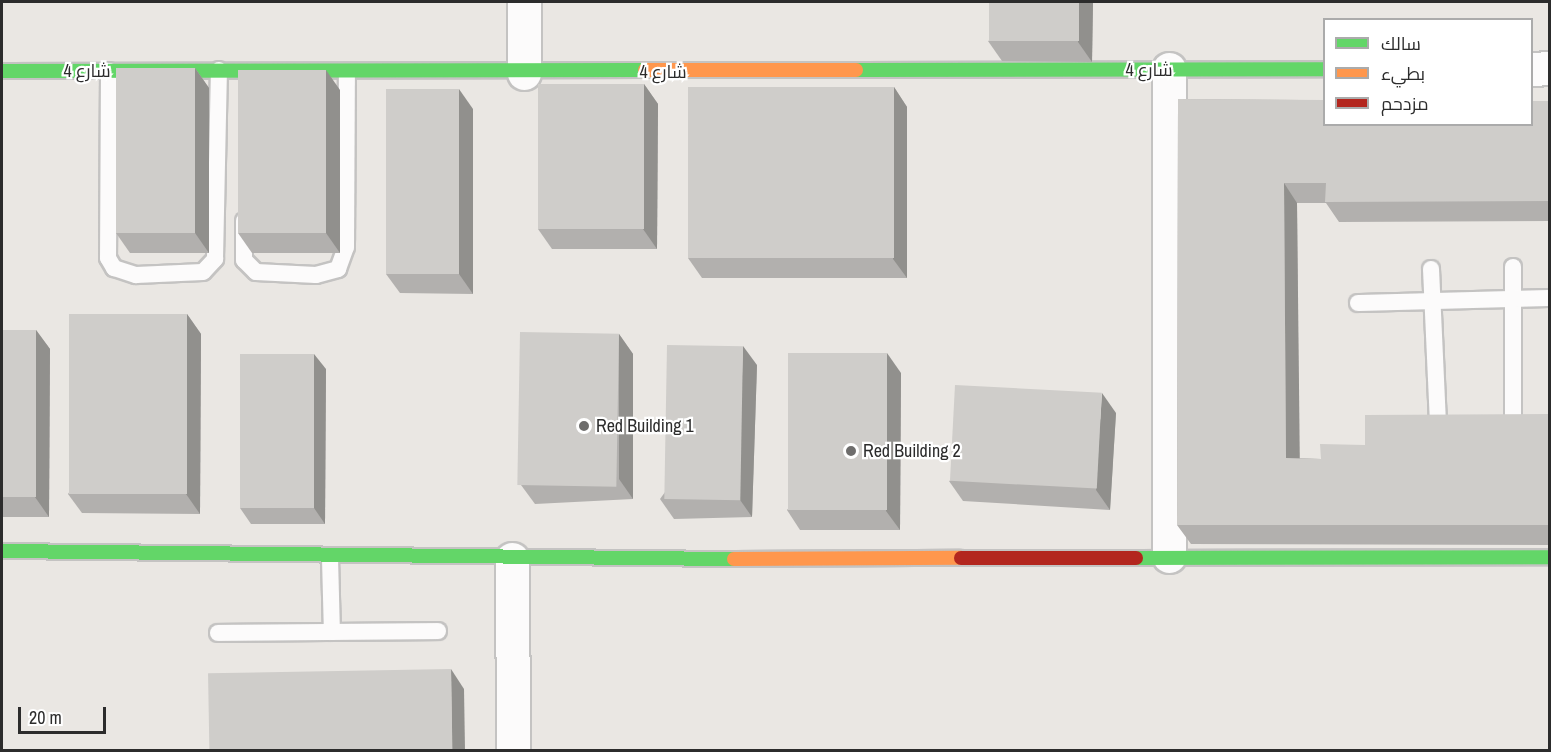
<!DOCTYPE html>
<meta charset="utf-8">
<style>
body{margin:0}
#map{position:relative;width:1551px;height:752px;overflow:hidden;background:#eae7e3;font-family:"Archivo Narrow",Cairo,sans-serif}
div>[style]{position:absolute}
.roads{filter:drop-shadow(2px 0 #c4c3c2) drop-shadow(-2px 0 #c4c3c2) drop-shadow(0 2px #c4c3c2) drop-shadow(0 -2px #c4c3c2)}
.lane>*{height:16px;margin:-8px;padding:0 8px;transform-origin:8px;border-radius:8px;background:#fcfbfb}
.street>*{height:33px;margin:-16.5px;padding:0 16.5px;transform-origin:16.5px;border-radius:16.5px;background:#fcfbfb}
.fast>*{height:14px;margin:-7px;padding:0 7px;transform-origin:7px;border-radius:7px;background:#63d668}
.slow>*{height:14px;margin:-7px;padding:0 7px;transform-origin:7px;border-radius:7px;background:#ff974d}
.jam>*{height:14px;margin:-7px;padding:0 7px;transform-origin:7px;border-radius:7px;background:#b3261e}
.wall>*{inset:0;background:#b2b0ae}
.shaded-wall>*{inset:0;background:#91908d}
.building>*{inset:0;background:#cfcdca;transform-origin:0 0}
.dots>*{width:16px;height:16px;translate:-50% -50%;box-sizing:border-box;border:3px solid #fff;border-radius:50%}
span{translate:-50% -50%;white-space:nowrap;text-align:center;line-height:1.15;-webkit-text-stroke:4.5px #fff;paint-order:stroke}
.street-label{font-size:18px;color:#2c2c2c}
.poi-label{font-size:18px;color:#2c2c2c}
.left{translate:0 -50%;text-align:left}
.frame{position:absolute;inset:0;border:3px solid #2c2c2c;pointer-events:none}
.legend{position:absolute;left:1323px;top:18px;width:210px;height:108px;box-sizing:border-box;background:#fff;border:2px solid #ababab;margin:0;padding:8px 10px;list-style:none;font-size:18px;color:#2c2c2c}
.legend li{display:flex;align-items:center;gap:12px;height:30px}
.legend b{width:30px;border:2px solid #ababab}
.scale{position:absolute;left:18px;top:707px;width:88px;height:27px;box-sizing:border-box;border:3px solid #2c2c2c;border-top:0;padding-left:8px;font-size:18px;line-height:21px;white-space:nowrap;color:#2c2c2c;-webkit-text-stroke:4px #fff;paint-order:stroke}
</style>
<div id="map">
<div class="roads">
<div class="lane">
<i style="left:109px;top:71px;width:187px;rotate:90.3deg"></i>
<i style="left:108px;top:258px;width:12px;rotate:59deg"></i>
<i style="left:114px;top:268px;width:23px;rotate:18deg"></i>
<i style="left:136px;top:275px;width:67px;rotate:-2.6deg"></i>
<i style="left:203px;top:272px;width:18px;rotate:-47deg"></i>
<i style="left:215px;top:259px;width:189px;rotate:-88.8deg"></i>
<i style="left:244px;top:221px;width:39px;rotate:90deg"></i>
<i style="left:244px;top:260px;width:17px;rotate:45deg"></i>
<i style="left:256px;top:272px;width:60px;rotate:2.9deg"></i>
<i style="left:316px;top:275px;width:23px;rotate:-15deg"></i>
<i style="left:338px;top:269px;width:23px;rotate:-70deg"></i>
<i style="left:346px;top:247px;width:175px;rotate:-89.7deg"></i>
<i style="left:1513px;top:267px;width:157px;rotate:90deg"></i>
<i style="left:1431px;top:269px;width:152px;rotate:87.4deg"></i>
<i style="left:1358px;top:303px;width:192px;rotate:-1.5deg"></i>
<i style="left:330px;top:558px;width:74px;rotate:88.5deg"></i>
<i style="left:218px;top:633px;width:220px;rotate:-0.5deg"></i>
</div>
<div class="street">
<i style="left:524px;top:2px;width:71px;rotate:90deg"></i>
<i style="left:1169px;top:69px;width:487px;rotate:90deg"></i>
<i style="left:1532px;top:69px;width:18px;rotate:-3deg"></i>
<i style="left:512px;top:559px;width:191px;rotate:89.7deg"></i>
</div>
<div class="fast">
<i style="left:856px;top:70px;width:468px;rotate:-0.1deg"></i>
<i style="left:2px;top:71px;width:643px;rotate:-0.09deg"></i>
<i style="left:2px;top:551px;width:732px;rotate:0.63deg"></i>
<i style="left:1136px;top:558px;width:414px;rotate:-0.1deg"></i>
</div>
<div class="slow">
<i style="left:645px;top:70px;width:211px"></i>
<i style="left:734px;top:559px;width:227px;rotate:-0.3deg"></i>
</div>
<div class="jam">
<i style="left:961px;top:558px;width:175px"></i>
</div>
</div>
<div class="wall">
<i style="clip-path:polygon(1093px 2px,1092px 62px,1002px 61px,988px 41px)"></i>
<i style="clip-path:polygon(195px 68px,209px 88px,209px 253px,130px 253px,116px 233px)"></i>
<i style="clip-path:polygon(644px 84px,658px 104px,657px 249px,552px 249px,538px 229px)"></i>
<i style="clip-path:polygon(894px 87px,907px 107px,907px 278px,702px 278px,688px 258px)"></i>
<i style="clip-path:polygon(340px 90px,340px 253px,252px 253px,238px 233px)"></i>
<i style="clip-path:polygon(1178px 99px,1550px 102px,1550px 221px,1339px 222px,1326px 203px,1297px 203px,1299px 458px,1321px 459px,1365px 445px,1550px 414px,1550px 545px,1191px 544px,1177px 525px)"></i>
<i style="clip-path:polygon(473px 109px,473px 294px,400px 293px,386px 274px)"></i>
<i style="clip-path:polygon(187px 314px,201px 334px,200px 514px,82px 513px,68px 494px)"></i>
<i style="clip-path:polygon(2px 330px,36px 330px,50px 349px,49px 517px,2px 517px)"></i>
<i style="clip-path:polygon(619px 334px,633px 354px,633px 499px,535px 504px,521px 485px)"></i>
<i style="clip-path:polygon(757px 365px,752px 517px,674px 519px,660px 499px)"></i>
<i style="clip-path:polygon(326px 369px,325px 524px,251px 524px,240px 508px)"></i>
<i style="clip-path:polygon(901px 373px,900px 530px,800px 530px,787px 510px)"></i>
<i style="clip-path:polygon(1116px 413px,1110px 510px,963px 501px,949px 481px)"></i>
</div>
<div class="shaded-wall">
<i style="clip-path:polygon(1079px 2px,1093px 2px,1092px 62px,1078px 42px)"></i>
<i style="clip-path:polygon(195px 68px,209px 88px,209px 253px,195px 233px)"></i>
<i style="clip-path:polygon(326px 70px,340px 90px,340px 253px,326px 233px)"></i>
<i style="clip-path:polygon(644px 84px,658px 104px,657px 249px,643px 229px)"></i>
<i style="clip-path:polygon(894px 87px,907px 107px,907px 278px,893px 259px)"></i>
<i style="clip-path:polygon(459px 89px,473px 109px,473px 294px,459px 274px)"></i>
<i style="clip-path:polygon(1284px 183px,1297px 203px,1300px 478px,1286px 458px)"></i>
<i style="clip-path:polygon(187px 314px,201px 334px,200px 514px,186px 494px)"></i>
<i style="clip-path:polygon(36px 330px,50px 349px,49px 517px,35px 497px)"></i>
<i style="clip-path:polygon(619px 334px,633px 354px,633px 499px,619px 479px)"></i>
<i style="clip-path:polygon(743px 346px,757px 365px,752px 517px,738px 497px)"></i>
<i style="clip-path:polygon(887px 353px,901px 373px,900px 530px,886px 511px)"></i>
<i style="clip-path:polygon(314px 354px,326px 369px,325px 524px,314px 508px)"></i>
<i style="clip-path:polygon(1102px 393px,1116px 413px,1110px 510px,1096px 490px)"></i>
<i style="clip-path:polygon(451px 669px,464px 689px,465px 750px,452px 750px)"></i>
</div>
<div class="building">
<i style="left:989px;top:2px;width:90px;height:39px"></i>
<i style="left:116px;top:68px;width:79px;height:165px"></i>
<i style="left:326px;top:70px;width:163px;height:88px;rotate:90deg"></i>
<i style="left:538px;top:84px;width:106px;height:145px"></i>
<i style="left:688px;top:87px;width:206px;height:171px"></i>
<i style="left:386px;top:89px;width:73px;height:185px"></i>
<i style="clip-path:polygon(1178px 99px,1324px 100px,1324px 124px,1532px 124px,1532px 101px,1549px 101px,1550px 201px,1325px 202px,1326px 183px,1284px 183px,1286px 458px,1321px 459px,1320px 444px,1365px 445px,1365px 415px,1550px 414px,1550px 525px,1177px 525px)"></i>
<i style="left:69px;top:314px;width:118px;height:180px"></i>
<i style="left:2px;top:330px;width:34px;height:167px"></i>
<i style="left:520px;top:332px;width:99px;height:153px;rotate:1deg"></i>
<i style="left:667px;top:345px;width:76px;height:154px;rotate:1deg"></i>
<i style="left:788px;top:353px;width:99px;height:157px"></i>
<i style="left:240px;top:354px;width:74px;height:154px"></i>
<i style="left:955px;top:385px;width:147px;height:96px;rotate:3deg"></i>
<i style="left:451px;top:669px;width:81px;height:243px;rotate:89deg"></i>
</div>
<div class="dots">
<i style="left:584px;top:426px;background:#6e6d6c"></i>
<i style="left:851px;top:451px;background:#6e6d6c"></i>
</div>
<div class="street-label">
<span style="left:1149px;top:70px">شارع 4</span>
<span style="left:87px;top:71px">شارع 4</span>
<span style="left:663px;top:72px">شارع 4</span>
</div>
<div class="poi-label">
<span class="left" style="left:596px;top:426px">Red Building 1</span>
<span class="left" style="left:863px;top:451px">Red Building 2</span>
</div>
<div class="frame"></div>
<ul class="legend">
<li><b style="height:8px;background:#63d668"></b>سالك</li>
<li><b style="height:8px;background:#ff974d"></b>بطيء</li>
<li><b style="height:8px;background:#b3261e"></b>مزدحم</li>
</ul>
<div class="scale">20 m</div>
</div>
